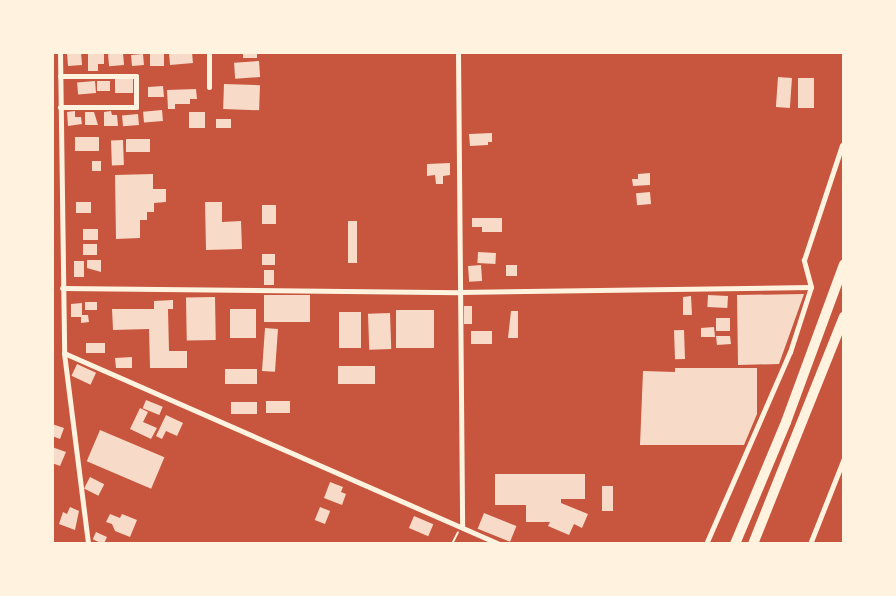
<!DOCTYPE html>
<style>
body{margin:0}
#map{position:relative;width:896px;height:596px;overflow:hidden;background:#c8553d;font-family:"Golos Text",sans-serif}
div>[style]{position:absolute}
.building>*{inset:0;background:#f7dbc8;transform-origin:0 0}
.path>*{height:2px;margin:-1px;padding:0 1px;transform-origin:1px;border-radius:1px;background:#fff3e0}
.minor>*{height:5px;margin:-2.5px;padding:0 2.5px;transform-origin:2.5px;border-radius:2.5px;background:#fff3e0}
.motorway>*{height:10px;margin:-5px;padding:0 5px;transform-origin:5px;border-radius:5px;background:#fff3e0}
span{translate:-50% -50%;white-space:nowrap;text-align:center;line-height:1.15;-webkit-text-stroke:7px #fff3e0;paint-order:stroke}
.frame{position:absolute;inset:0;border:54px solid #fff3e0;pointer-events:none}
</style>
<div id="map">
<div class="building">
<i style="clip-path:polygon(78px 52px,81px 52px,82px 65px,68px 66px,67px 53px)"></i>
<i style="left:150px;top:52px;width:14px;height:14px"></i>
<i style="left:192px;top:52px;width:11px;height:23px;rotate:85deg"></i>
<i style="left:243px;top:52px;width:14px;height:6px"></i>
<i style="clip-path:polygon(88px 53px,104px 53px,104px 64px,98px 64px,98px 71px,88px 71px)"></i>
<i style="left:123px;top:53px;width:12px;height:15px;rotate:85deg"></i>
<i style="left:143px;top:54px;width:11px;height:12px;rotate:85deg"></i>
<i style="left:259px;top:61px;width:16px;height:25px;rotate:86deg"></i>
<i style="left:778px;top:77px;width:14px;height:30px;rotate:4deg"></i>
<i style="left:798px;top:78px;width:16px;height:30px"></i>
<i style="left:115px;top:79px;width:18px;height:14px"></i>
<i style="left:95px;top:81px;width:12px;height:18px;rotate:85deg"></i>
<i style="left:97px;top:81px;width:13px;height:10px"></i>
<i style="left:224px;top:84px;width:36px;height:25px;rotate:2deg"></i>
<i style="clip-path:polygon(163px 86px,164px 97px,148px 97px,148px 87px)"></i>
<i style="clip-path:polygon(196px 89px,197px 99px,190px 99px,190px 104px,175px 104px,175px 109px,168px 109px,167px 90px)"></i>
<i style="left:162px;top:110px;width:11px;height:19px;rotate:85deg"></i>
<i style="clip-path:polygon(75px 111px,75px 117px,81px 117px,82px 124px,68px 126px,67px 112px)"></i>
<i style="clip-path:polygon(111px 111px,112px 115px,117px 115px,118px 126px,104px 126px,104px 112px)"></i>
<i style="clip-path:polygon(85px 112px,94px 112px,98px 125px,85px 125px)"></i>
<i style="left:189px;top:112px;width:16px;height:16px"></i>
<i style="left:138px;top:114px;width:11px;height:16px;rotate:85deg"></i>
<i style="left:231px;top:119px;width:9px;height:15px;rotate:90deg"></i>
<i style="clip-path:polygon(492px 133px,492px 142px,488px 142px,488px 145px,470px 146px,469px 134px)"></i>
<i style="left:99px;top:137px;width:14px;height:24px;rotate:90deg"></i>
<i style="left:150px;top:139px;width:13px;height:24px;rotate:90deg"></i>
<i style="left:123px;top:140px;width:25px;height:12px;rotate:88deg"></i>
<i style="left:92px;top:161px;width:9px;height:10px"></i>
<i style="clip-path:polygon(450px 163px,450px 175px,443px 176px,443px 184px,436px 184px,435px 175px,427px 176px,427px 164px)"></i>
<i style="clip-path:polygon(650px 173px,650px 185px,633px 186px,632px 179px,638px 179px,638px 174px)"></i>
<i style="clip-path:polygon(153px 174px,153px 189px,166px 189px,166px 202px,154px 203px,154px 212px,147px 212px,147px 220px,140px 220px,140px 238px,116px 239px,115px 175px)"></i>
<i style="left:650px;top:192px;width:12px;height:14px;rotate:85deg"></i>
<i style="left:76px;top:202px;width:15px;height:11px"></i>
<i style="clip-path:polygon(205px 202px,222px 202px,222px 222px,241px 221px,242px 249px,206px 250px)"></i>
<i style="left:262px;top:205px;width:14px;height:19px"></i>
<i style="clip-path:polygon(472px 218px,502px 218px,502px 232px,482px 232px,482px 227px,472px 227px)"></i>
<i style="left:348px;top:221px;width:9px;height:42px"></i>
<i style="left:83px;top:229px;width:15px;height:11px"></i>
<i style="left:83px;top:244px;width:14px;height:11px"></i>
<i style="left:478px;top:252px;width:18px;height:11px;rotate:3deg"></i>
<i style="left:262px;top:254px;width:13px;height:11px"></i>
<i style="clip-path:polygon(87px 260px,101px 260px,101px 272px,87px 268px)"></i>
<i style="left:74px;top:261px;width:10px;height:16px"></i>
<i style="left:481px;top:265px;width:16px;height:13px;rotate:86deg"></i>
<i style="left:506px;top:265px;width:11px;height:11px"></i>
<i style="left:264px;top:270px;width:10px;height:15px"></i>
<i style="clip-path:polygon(804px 294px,779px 364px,738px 365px,737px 295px)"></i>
<i style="left:310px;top:295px;width:27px;height:46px;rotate:90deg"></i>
<i style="left:708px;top:295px;width:20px;height:12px;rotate:3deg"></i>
<i style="clip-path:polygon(691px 296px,692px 315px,683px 315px,683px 297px)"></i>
<i style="left:215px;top:297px;width:43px;height:29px;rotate:89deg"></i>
<i style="clip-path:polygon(173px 300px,173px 309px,168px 309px,169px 351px,187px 351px,187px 368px,150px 368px,149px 329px,113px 330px,112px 309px,154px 309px,154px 301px)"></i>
<i style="left:85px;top:302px;width:12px;height:8px"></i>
<i style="clip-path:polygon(82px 303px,82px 315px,88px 315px,89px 322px,81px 323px,81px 317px,71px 317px,71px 304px)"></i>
<i style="left:472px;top:306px;width:18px;height:8px;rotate:90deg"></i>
<i style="left:230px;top:309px;width:26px;height:29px"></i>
<i style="left:396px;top:310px;width:38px;height:38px"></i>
<i style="clip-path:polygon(511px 311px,518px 311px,518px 338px,508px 338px)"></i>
<i style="left:339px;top:312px;width:22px;height:36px"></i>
<i style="left:390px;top:313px;width:36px;height:22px;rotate:88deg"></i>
<i style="left:716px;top:318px;width:14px;height:13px"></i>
<i style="clip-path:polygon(714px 327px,715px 337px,701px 337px,701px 328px)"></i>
<i style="left:265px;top:328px;width:13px;height:43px;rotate:4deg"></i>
<i style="left:684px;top:330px;width:29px;height:10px;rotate:88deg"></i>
<i style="left:471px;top:331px;width:21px;height:13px"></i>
<i style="clip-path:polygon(716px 336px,730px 336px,731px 344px,717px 345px)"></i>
<i style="left:86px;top:343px;width:19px;height:10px"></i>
<i style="clip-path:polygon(132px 357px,132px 368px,116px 368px,115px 358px)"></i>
<i style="left:77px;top:364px;width:21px;height:13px;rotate:25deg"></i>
<i style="left:338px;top:366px;width:37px;height:18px"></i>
<i style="clip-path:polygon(675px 368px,757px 368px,757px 414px,744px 445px,640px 445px,643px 371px,675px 372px)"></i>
<i style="left:225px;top:369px;width:32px;height:15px"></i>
<i style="left:146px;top:400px;width:18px;height:9px;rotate:22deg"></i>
<i style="left:266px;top:401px;width:24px;height:12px"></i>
<i style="left:231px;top:402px;width:26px;height:12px"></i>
<i style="clip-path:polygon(140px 408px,148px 412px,143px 422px,157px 428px,151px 439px,130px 429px)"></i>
<i style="clip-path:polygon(166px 415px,183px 423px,177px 436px,166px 431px,162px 439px,156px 436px)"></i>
<i style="clip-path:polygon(52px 424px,64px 428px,60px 439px,52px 436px)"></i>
<i style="left:100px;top:430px;width:70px;height:34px;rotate:23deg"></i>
<i style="clip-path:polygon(52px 447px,66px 452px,60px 466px,52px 463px)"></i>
<i style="clip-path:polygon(495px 474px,585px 474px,585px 499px,561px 499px,561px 503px,588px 514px,582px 528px,574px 524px,569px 535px,548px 526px,550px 522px,526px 522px,526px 505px,495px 505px)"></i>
<i style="left:90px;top:477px;width:16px;height:13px;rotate:27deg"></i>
<i style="clip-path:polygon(330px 482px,343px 487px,341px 492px,346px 494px,342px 505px,324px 498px)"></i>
<i style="left:602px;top:486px;width:11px;height:25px"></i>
<i style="clip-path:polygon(70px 507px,79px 511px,75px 530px,59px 524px,63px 512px,67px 514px)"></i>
<i style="left:320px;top:507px;width:11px;height:14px;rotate:22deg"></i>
<i style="left:484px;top:513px;width:35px;height:17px;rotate:22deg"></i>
<i style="clip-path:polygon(110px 514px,120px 518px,122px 514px,137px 520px,130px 537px,115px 531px,112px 524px,106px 522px)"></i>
<i style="left:414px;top:516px;width:21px;height:13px;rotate:23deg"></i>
<i style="left:96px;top:532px;width:12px;height:8px;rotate:24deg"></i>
</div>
<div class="path">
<i style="left:452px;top:544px;width:13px;rotate:-63deg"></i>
</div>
<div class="minor">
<i style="left:60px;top:52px;width:301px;rotate:89.2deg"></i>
<i style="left:64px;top:353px;width:193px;rotate:82.8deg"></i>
<i style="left:209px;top:52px;width:35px;rotate:90deg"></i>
<i style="left:458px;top:52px;width:474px;rotate:89.5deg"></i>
<i style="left:60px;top:76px;width:76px"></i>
<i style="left:136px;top:76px;width:31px;rotate:90deg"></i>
<i style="left:136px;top:107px;width:76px;rotate:180deg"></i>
<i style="left:62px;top:288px;width:397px;rotate:0.6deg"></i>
<i style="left:459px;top:292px;width:352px;rotate:-0.8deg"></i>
<i style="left:64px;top:353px;width:476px;rotate:23.7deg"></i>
<i style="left:706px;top:544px;width:210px;rotate:-66.4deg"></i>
<i style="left:790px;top:352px;width:68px;rotate:-72.1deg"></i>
<i style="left:811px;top:287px;width:28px;rotate:-105deg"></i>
<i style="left:804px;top:260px;width:121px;rotate:-71.7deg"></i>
<i style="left:810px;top:544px;width:92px;rotate:-68.4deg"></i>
</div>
<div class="motorway">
<i style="left:735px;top:544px;width:132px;rotate:-67.3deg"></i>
<i style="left:786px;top:422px;width:168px;rotate:-69.8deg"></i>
<i style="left:753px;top:544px;width:245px;rotate:-68.2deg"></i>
</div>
<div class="frame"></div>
</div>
